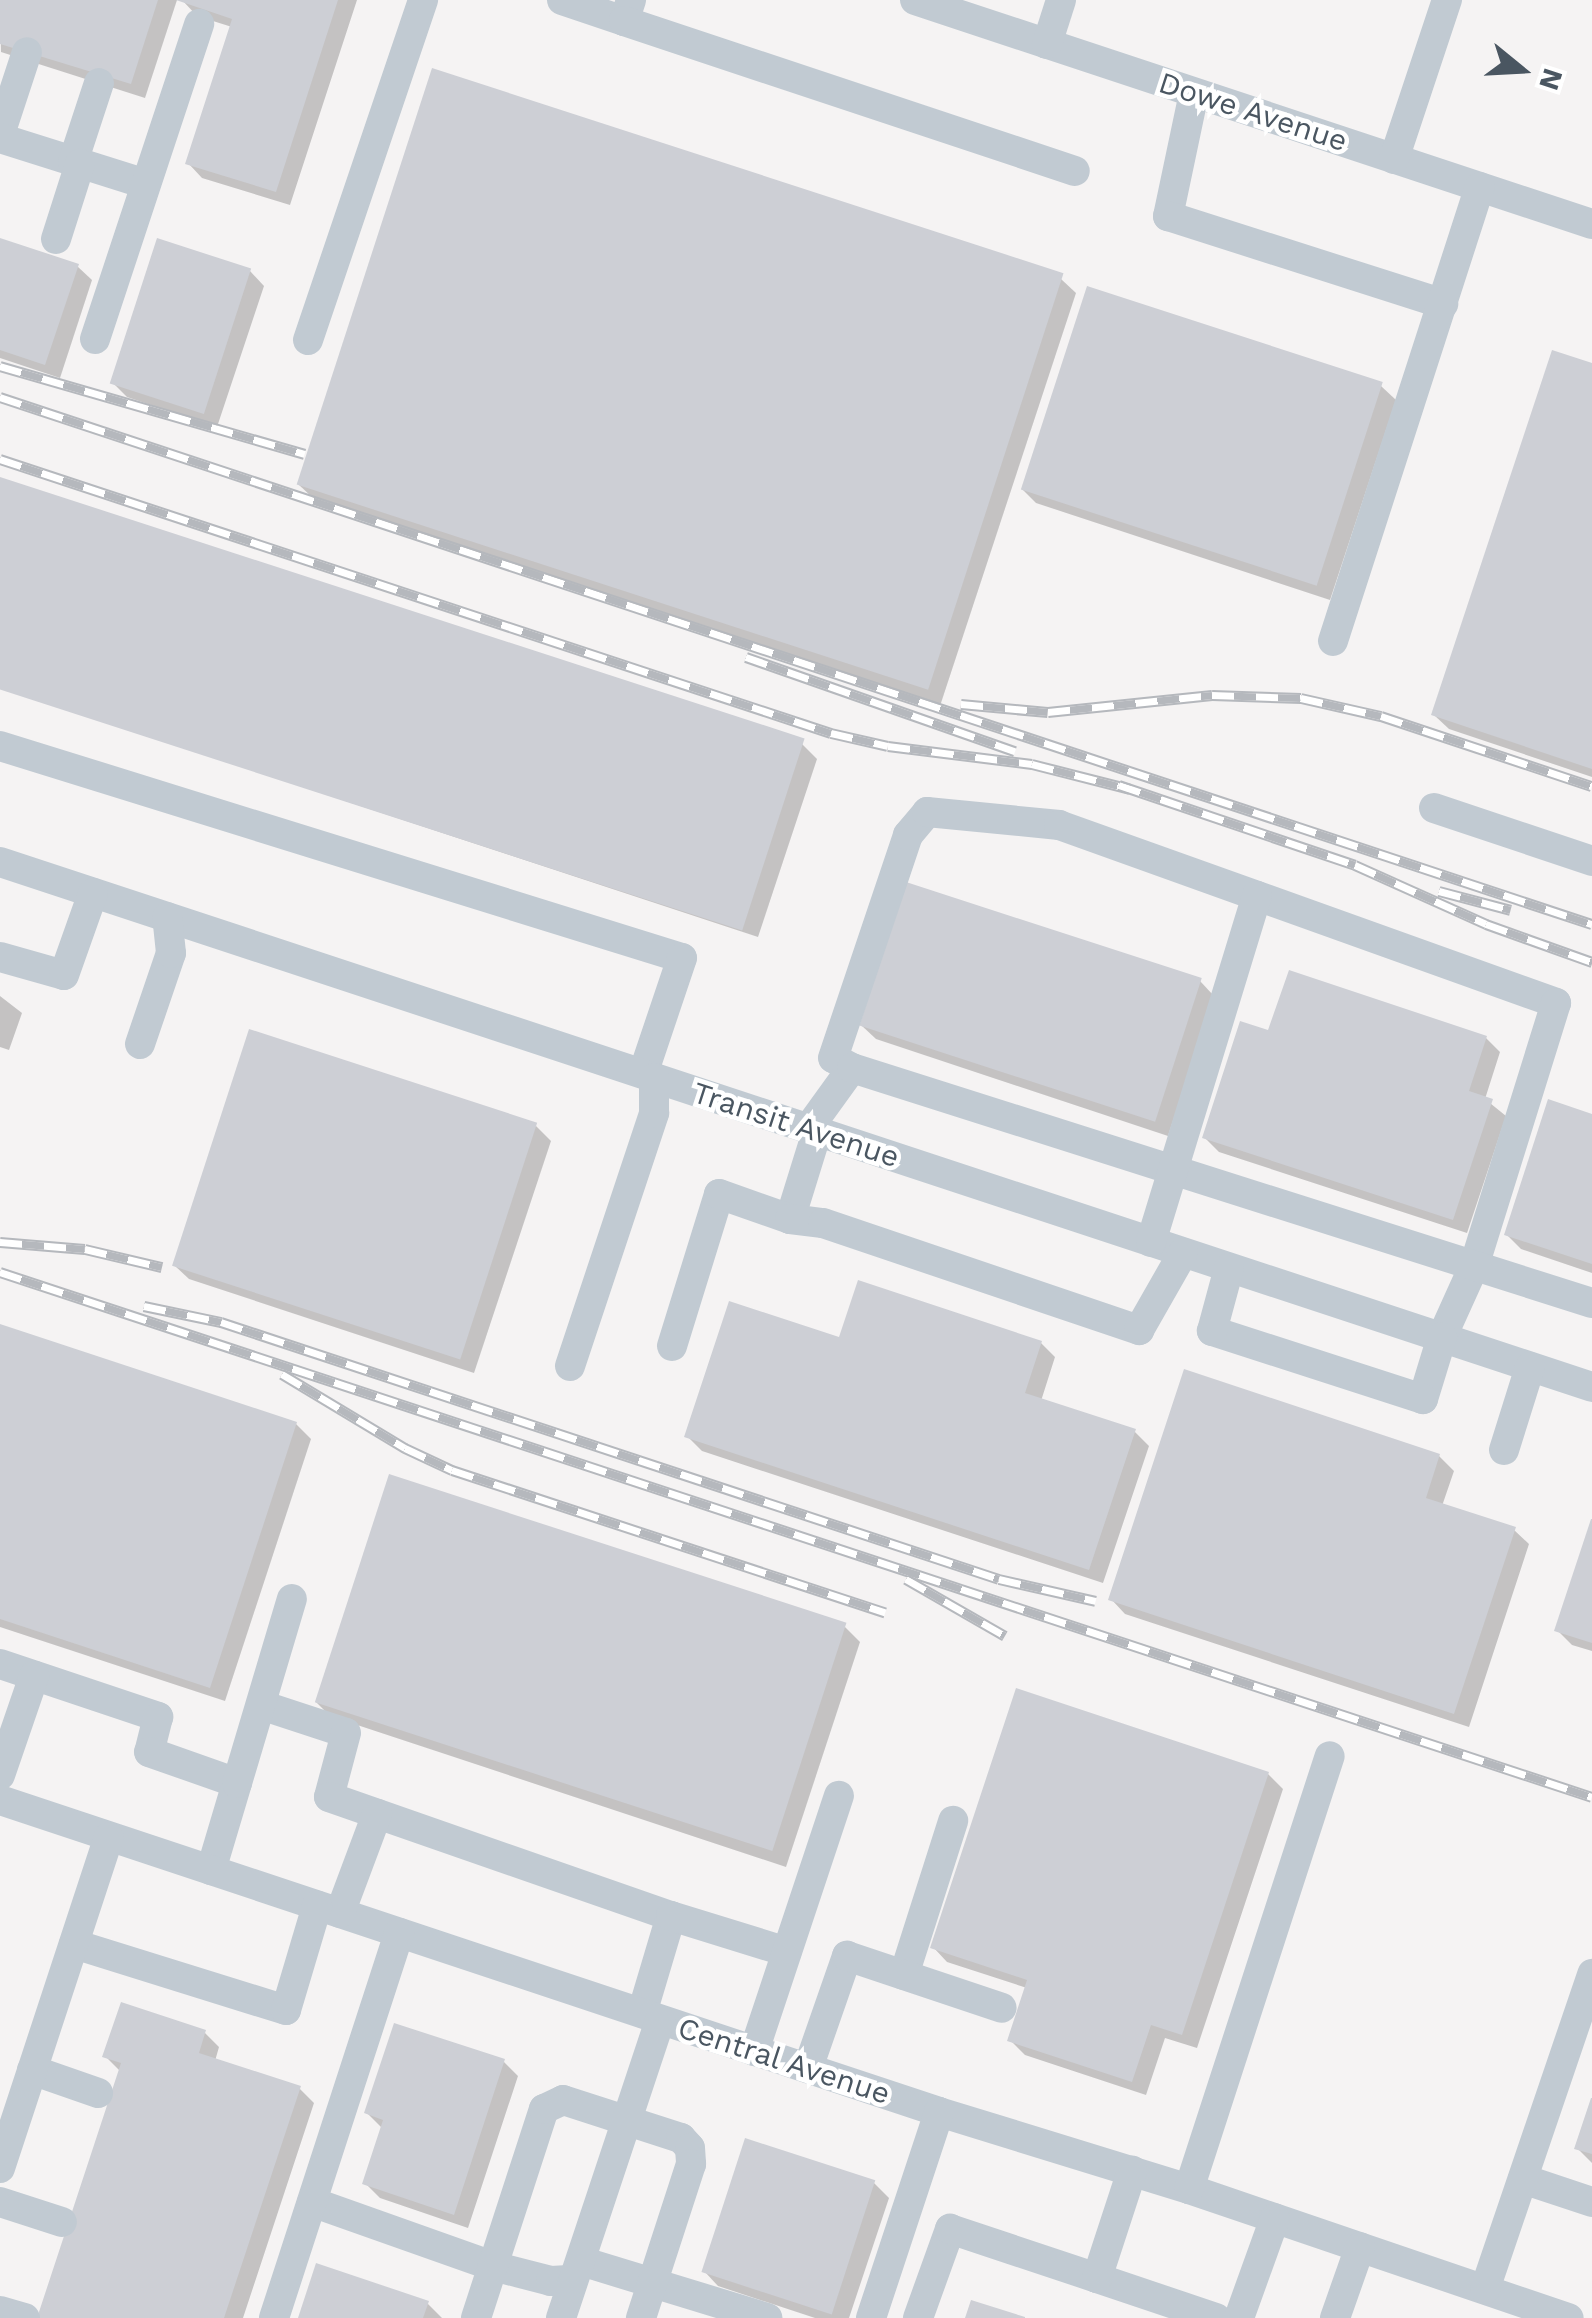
<!DOCTYPE html>
<style>
body{margin:0}
#map{position:relative;width:1592px;height:2318px;overflow:hidden;background:#f5f3f3;font-family:"Work Sans",sans-serif}
div>[style]{position:absolute}
.shadow>*{inset:0;background:#0003}
.building>*{inset:0;background:#cdcfd5;transform-origin:0 0}
.minor>*{height:30px;margin:-15px;padding:0 15px;transform-origin:15px;border-radius:15px;background:#c1cad2}
.rail>*{height:11px;margin-top:-5.5px;transform-origin:0;background:repeating-linear-gradient(90deg,#fff 0 22px,#b5b8bd 0 44px);box-sizing:border-box;border-block:2px solid #b5b8bd}
span{translate:-50% -50%;white-space:nowrap;text-align:center;line-height:1.15;-webkit-text-stroke:9px #fff;paint-order:stroke}
.street-label{font-size:30px;color:#4a5661}
.north{position:absolute;left:1472px;top:20px;width:100px;height:100px;-webkit-text-stroke:8px #fff;paint-order:stroke;rotate:108deg;font-size:28px;font-weight:700;line-height:40px;text-align:center;color:#4a5661}
.north::after{content:'';display:block;margin:auto;width:35px;height:45px;background:#4a5661;clip-path:polygon(50% 0,100% 100%,50% 72%,0 100%)}
</style>
<div id="map">
<div class="shadow">
<i style="clip-path:polygon(0 0,177px 0,145px 98px,1px 52px)"></i>
<i style="clip-path:polygon(357px 0,290px 205px,202px 178px,188px 163px,232px 27px,197px 16px,182px 0)"></i>
<i style="clip-path:polygon(0 240px,77px 266px,92px 280px,60px 378px,0 358px)"></i>
<i style="clip-path:polygon(250px 271px,264px 286px,217px 427px,127px 397px,112px 382px)"></i>
<i style="clip-path:polygon(1061px 279px,1076px 293px,940px 706px,313px 498px,298px 484px)"></i>
<i style="clip-path:polygon(1592px 366px,1592px 777px,1449px 729px,1434px 715px)"></i>
<i style="clip-path:polygon(1381px 386px,1396px 400px,1330px 600px,1036px 503px,1022px 489px)"></i>
<i style="clip-path:polygon(0 479px,802px 744px,817px 759px,758px 937px,0 687px)"></i>
<i style="clip-path:polygon(1200px 981px,1214px 996px,1168px 1136px,876px 1039px,861px 1025px)"></i>
<i style="clip-path:polygon(0 996px,22px 1013px,9px 1050px,0 1047px)"></i>
<i style="clip-path:polygon(1270px 1034px,1486px 1038px,1500px 1052px,1485px 1099px,1506px 1116px,1467px 1233px,1219px 1152px,1204px 1137px)"></i>
<i style="clip-path:polygon(1592px 1116px,1592px 1273px,1521px 1249px,1507px 1235px)"></i>
<i style="clip-path:polygon(536px 1126px,551px 1141px,474px 1373px,189px 1279px,174px 1265px)"></i>
<i style="clip-path:polygon(0 1327px,296px 1424px,311px 1439px,225px 1701px,0 1627px)"></i>
<i style="clip-path:polygon(841px 1340px,1041px 1343px,1055px 1357px,1041px 1401px,1134px 1431px,1149px 1446px,1103px 1583px,702px 1451px,687px 1436px)"></i>
<i style="clip-path:polygon(1439px 1456px,1454px 1471px,1442px 1506px,1514px 1530px,1529px 1544px,1469px 1727px,1125px 1614px,1111px 1599px)"></i>
<i style="clip-path:polygon(1592px 1525px,1592px 1651px,1572px 1645px,1557px 1630px)"></i>
<i style="clip-path:polygon(845px 1627px,860px 1642px,786px 1867px,330px 1716px,316px 1702px)"></i>
<i style="clip-path:polygon(1268px 1774px,1283px 1789px,1197px 2048px,1165px 2038px,1146px 2095px,1025px 2055px,1010px 2040px,1027px 1988px,947px 1962px,933px 1947px)"></i>
<i style="clip-path:polygon(205px 2033px,219px 2047px,215px 2061px,299px 2088px,314px 2103px,243px 2318px,40px 2318px,121px 2072px,105px 2056px)"></i>
<i style="clip-path:polygon(504px 2062px,518px 2076px,468px 2228px,380px 2198px,365px 2183px,383px 2129px,367px 2113px)"></i>
<i style="clip-path:polygon(1592px 2104px,1592px 2163px,1577px 2148px)"></i>
<i style="clip-path:polygon(874px 2183px,889px 2198px,849px 2318px,815px 2318px,718px 2286px,704px 2271px)"></i>
<i style="clip-path:polygon(427px 2303px,442px 2318px,300px 2318px)"></i>
</div>
<div class="building">
<i style="clip-path:polygon(0 0,158px 0,131px 84px,0 44px)"></i>
<i style="clip-path:polygon(176px 0,338px 0,276px 192px,185px 164px,232px 19px)"></i>
<i style="left:432px;top:68px;width:664px;height:438px;rotate:18deg"></i>
<i style="clip-path:polygon(0 238px,79px 264px,45px 365px,0 350px)"></i>
<i style="left:157px;top:238px;width:99px;height:153px;rotate:18deg"></i>
<i style="left:1087px;top:286px;width:311px;height:214px;rotate:18deg"></i>
<i style="clip-path:polygon(1552px 350px,1592px 363px,1592px 769px,1431px 715px)"></i>
<i style="left:0;top:477px;width:846px;height:202px;rotate:18deg"></i>
<i style="left:906px;top:882px;width:311px;height:151px;rotate:18deg"></i>
<i style="clip-path:polygon(1289px 970px,1487px 1036px,1469px 1091px,1493px 1099px,1453px 1220px,1202px 1138px,1240px 1021px,1268px 1030px)"></i>
<i style="left:249px;top:1029px;width:303px;height:249px;rotate:18deg"></i>
<i style="clip-path:polygon(1548px 1099px,1592px 1114px,1592px 1264px,1504px 1235px)"></i>
<i style="clip-path:polygon(858px 1280px,1042px 1341px,1025px 1393px,1136px 1429px,1089px 1570px,684px 1437px,729px 1301px,839px 1337px)"></i>
<i style="clip-path:polygon(0 1324px,297px 1422px,210px 1688px,0 1619px)"></i>
<i style="clip-path:polygon(1184px 1369px,1440px 1454px,1426px 1498px,1516px 1527px,1454px 1714px,1108px 1600px)"></i>
<i style="left:389px;top:1474px;width:481px;height:240px;rotate:18deg"></i>
<i style="clip-path:polygon(1591px 1519px,1592px 1519px,1592px 1643px,1554px 1631px)"></i>
<i style="clip-path:polygon(1016px 1688px,1269px 1772px,1182px 2035px,1151px 2025px,1132px 2082px,1007px 2041px,1027px 1980px,930px 1948px)"></i>
<i style="clip-path:polygon(121px 2002px,206px 2030px,199px 2053px,301px 2086px,224px 2318px,37px 2318px,121px 2063px,102px 2057px)"></i>
<i style="clip-path:polygon(394px 2023px,505px 2059px,454px 2215px,362px 2184px,383px 2120px,364px 2113px)"></i>
<i style="clip-path:polygon(1591px 2098px,1592px 2098px,1592px 2154px,1574px 2149px)"></i>
<i style="left:745px;top:2138px;width:137px;height:141px;rotate:18deg"></i>
<i style="clip-path:polygon(316px 2263px,429px 2301px,423px 2318px,298px 2318px)"></i>
<i style="clip-path:polygon(971px 2300px,1025px 2317px,1025px 2318px,965px 2318px)"></i>
</div>
<div class="minor">
<i style="left:562px;top:0;width:65px;rotate:18.7deg"></i>
<i style="left:631px;top:0;width:22px;rotate:108deg"></i>
<i style="left:624px;top:21px;width:475px;rotate:18.4deg"></i>
<i style="left:915px;top:0;width:713px;rotate:18.31deg"></i>
<i style="left:1047px;top:44px;width:46px;rotate:-72.3deg"></i>
<i style="left:1194px;top:93px;width:126px;rotate:101.9deg"></i>
<i style="left:1168px;top:216px;width:289px;rotate:17.7deg"></i>
<i style="left:0;top:134px;width:86px;rotate:-71.8deg"></i>
<i style="left:0;top:138px;width:150px;rotate:17.5deg"></i>
<i style="left:1394px;top:159px;width:168px;rotate:-71.6deg"></i>
<i style="left:73px;top:162px;width:83px;rotate:-71.8deg"></i>
<i style="left:56px;top:239px;width:79px;rotate:-72.3deg"></i>
<i style="left:95px;top:339px;width:332px;rotate:-71.7deg"></i>
<i style="left:308px;top:340px;width:359px;rotate:-71.3deg"></i>
<i style="left:1333px;top:641px;width:477px;rotate:-72.1deg"></i>
<i style="left:0;top:746px;width:714px;rotate:17.27deg"></i>
<i style="left:682px;top:958px;width:122px;rotate:108.6deg"></i>
<i style="left:1434px;top:808px;width:167px;rotate:18.5deg"></i>
<i style="left:0;top:862px;width:1676px;rotate:18.25deg"></i>
<i style="left:0;top:957px;width:66px;rotate:15.7deg"></i>
<i style="left:64px;top:975px;width:87px;rotate:-70.5deg"></i>
<i style="left:140px;top:1044px;width:96px;rotate:-71.2deg"></i>
<i style="left:171px;top:953px;width:36px;rotate:-96deg"></i>
<i style="left:852px;top:1068px;width:21px;rotate:-152deg"></i>
<i style="left:833px;top:1058px;width:235px;rotate:-71.4deg"></i>
<i style="left:908px;top:835px;width:30px;rotate:-50deg"></i>
<i style="left:927px;top:812px;width:133px;rotate:5.6deg"></i>
<i style="left:1059px;top:825px;width:528px;rotate:19.7deg"></i>
<i style="left:1556px;top:1003px;width:275px;rotate:107.3deg"></i>
<i style="left:1474px;top:1266px;width:78px;rotate:114.3deg"></i>
<i style="left:1442px;top:1337px;width:65px;rotate:107deg"></i>
<i style="left:1423px;top:1399px;width:222px;rotate:-162.1deg"></i>
<i style="left:1212px;top:1331px;width:65px;rotate:-74.9deg"></i>
<i style="left:808px;top:1129px;width:75px;rotate:-54.2deg"></i>
<i style="left:852px;top:1068px;width:776px;rotate:17.62deg"></i>
<i style="left:790px;top:1219px;width:91px;rotate:-72.8deg"></i>
<i style="left:1151px;top:1242px;width:362px;rotate:-73deg"></i>
<i style="left:672px;top:1346px;width:159px;rotate:-72.8deg"></i>
<i style="left:719px;top:1194px;width:75px;rotate:19.4deg"></i>
<i style="left:790px;top:1219px;width:33px;rotate:7deg"></i>
<i style="left:823px;top:1223px;width:334px;rotate:18.7deg"></i>
<i style="left:1139px;top:1330px;width:89px;rotate:-60.3deg"></i>
<i style="left:570px;top:1366px;width:267px;rotate:-71.6deg"></i>
<i style="left:654px;top:1113px;width:35px;rotate:-90deg"></i>
<i style="left:1504px;top:1450px;width:87px;rotate:-72.6deg"></i>
<i style="left:0;top:1664px;width:167px;rotate:18.5deg"></i>
<i style="left:158px;top:1717px;width:36px;rotate:104deg"></i>
<i style="left:149px;top:1752px;width:93px;rotate:19.4deg"></i>
<i style="left:237px;top:1783px;width:91px;rotate:106.6deg"></i>
<i style="left:261px;top:1705px;width:89px;rotate:18.2deg"></i>
<i style="left:346px;top:1733px;width:66px;rotate:104.9deg"></i>
<i style="left:329px;top:1797px;width:362px;rotate:19.2deg"></i>
<i style="left:671px;top:1916px;width:101px;rotate:106.6deg"></i>
<i style="left:0;top:1775px;width:105px;rotate:-71deg"></i>
<i style="left:237px;top:1783px;width:192px;rotate:-73.4deg"></i>
<i style="left:0;top:1800px;width:989px;rotate:18.38deg"></i>
<i style="left:939px;top:2112px;width:262px;rotate:17.1deg"></i>
<i style="left:1189px;top:2189px;width:401px;rotate:18.8deg"></i>
<i style="left:340px;top:1913px;width:106px;rotate:-69.5deg"></i>
<i style="left:671px;top:1916px;width:121px;rotate:17.2deg"></i>
<i style="left:74px;top:1944px;width:222px;rotate:17.3deg"></i>
<i style="left:286px;top:2010px;width:109px;rotate:-73.4deg"></i>
<i style="left:904px;top:1975px;width:162px;rotate:-72.3deg"></i>
<i style="left:754px;top:2051px;width:269px;rotate:-71.6deg"></i>
<i style="left:808px;top:2068px;width:119px;rotate:-70.8deg"></i>
<i style="left:847px;top:1956px;width:163px;rotate:18.5deg"></i>
<i style="left:32px;top:2070px;width:70px;rotate:19.2deg"></i>
<i style="left:0;top:2168px;width:348px;rotate:-71.8deg"></i>
<i style="left:1523px;top:2179px;width:73px;rotate:18.4deg"></i>
<i style="left:1189px;top:2189px;width:455px;rotate:-72deg"></i>
<i style="left:0;top:2202px;width:65px;rotate:17.9deg"></i>
<i style="left:312px;top:2202px;width:192px;rotate:19.5deg"></i>
<i style="left:493px;top:2266px;width:60px;rotate:14.5deg"></i>
<i style="left:551px;top:2281px;width:22px;rotate:-3deg"></i>
<i style="left:581px;top:2261px;width:195px;rotate:17deg"></i>
<i style="left:1097px;top:2278px;width:126px;rotate:18.6deg"></i>
<i style="left:1485px;top:2289px;width:333px;rotate:-71.2deg"></i>
<i style="left:0;top:2311px;width:26px;rotate:16deg"></i>
<i style="left:274px;top:2318px;width:405px;rotate:-72deg"></i>
<i style="left:476px;top:2318px;width:220px;rotate:-72deg"></i>
<i style="left:544px;top:2109px;width:21px;rotate:-25deg"></i>
<i style="left:563px;top:2100px;width:124px;rotate:17.9deg"></i>
<i style="left:681px;top:2138px;width:13px;rotate:48deg"></i>
<i style="left:690px;top:2148px;width:16px;rotate:86deg"></i>
<i style="left:691px;top:2164px;width:162px;rotate:108deg"></i>
<i style="left:561px;top:2318px;width:314px;rotate:-71.6deg"></i>
<i style="left:871px;top:2318px;width:217px;rotate:-71.7deg"></i>
<i style="left:918px;top:2318px;width:95px;rotate:-70.2deg"></i>
<i style="left:950px;top:2229px;width:155px;rotate:18.4deg"></i>
<i style="left:1097px;top:2278px;width:113px;rotate:-71.9deg"></i>
<i style="left:1239px;top:2318px;width:106px;rotate:-70.2deg"></i>
<i style="left:1335px;top:2318px;width:75px;rotate:-70.6deg"></i>
</div>
<div class="rail">
<i style="left:0;top:366px;width:317px;rotate:16.1deg"></i>
<i style="left:0;top:397px;width:1677px;rotate:18.32deg"></i>
<i style="left:0;top:459px;width:875px;rotate:18.25deg"></i>
<i style="left:831px;top:733px;width:58px;rotate:12.8deg"></i>
<i style="left:888px;top:746px;width:145px;rotate:7.1deg"></i>
<i style="left:1032px;top:764px;width:101px;rotate:14.3deg"></i>
<i style="left:746px;top:657px;width:285px;rotate:19.3deg"></i>
<i style="left:961px;top:704px;width:87px;rotate:5.3deg"></i>
<i style="left:1048px;top:712px;width:165px;rotate:-5.9deg"></i>
<i style="left:1212px;top:695px;width:89px;rotate:1.9deg"></i>
<i style="left:1301px;top:698px;width:82px;rotate:12.7deg"></i>
<i style="left:1381px;top:716px;width:222px;rotate:18.4deg"></i>
<i style="left:1119px;top:785px;width:249px;rotate:18.7deg"></i>
<i style="left:1355px;top:865px;width:144px;rotate:24.2deg"></i>
<i style="left:1486px;top:924px;width:113px;rotate:19.7deg"></i>
<i style="left:1439px;top:891px;width:74px;rotate:14.8deg"></i>
<i style="left:0;top:1242px;width:85px;rotate:4.7deg"></i>
<i style="left:85px;top:1249px;width:79px;rotate:13.2deg"></i>
<i style="left:0;top:1272px;width:1676px;rotate:18.25deg"></i>
<i style="left:144px;top:1306px;width:79px;rotate:11.7deg"></i>
<i style="left:221px;top:1322px;width:819px;rotate:18.28deg"></i>
<i style="left:999px;top:1579px;width:99px;rotate:12.8deg"></i>
<i style="left:282px;top:1374px;width:144px;rotate:31deg"></i>
<i style="left:405px;top:1448px;width:52px;rotate:25.1deg"></i>
<i style="left:452px;top:1470px;width:456px;rotate:18.2deg"></i>
<i style="left:906px;top:1579px;width:114px;rotate:29.9deg"></i>
</div>
<div class="street-label">
<span style="left:1253px;top:112px;rotate:18deg">Dowe Avenue</span>
<span style="left:796px;top:1125px;rotate:18deg">Transit Avenue</span>
<span style="left:784px;top:2061px;rotate:18deg">Central Avenue</span>
</div>
<div class="north">N</div>
</div>
